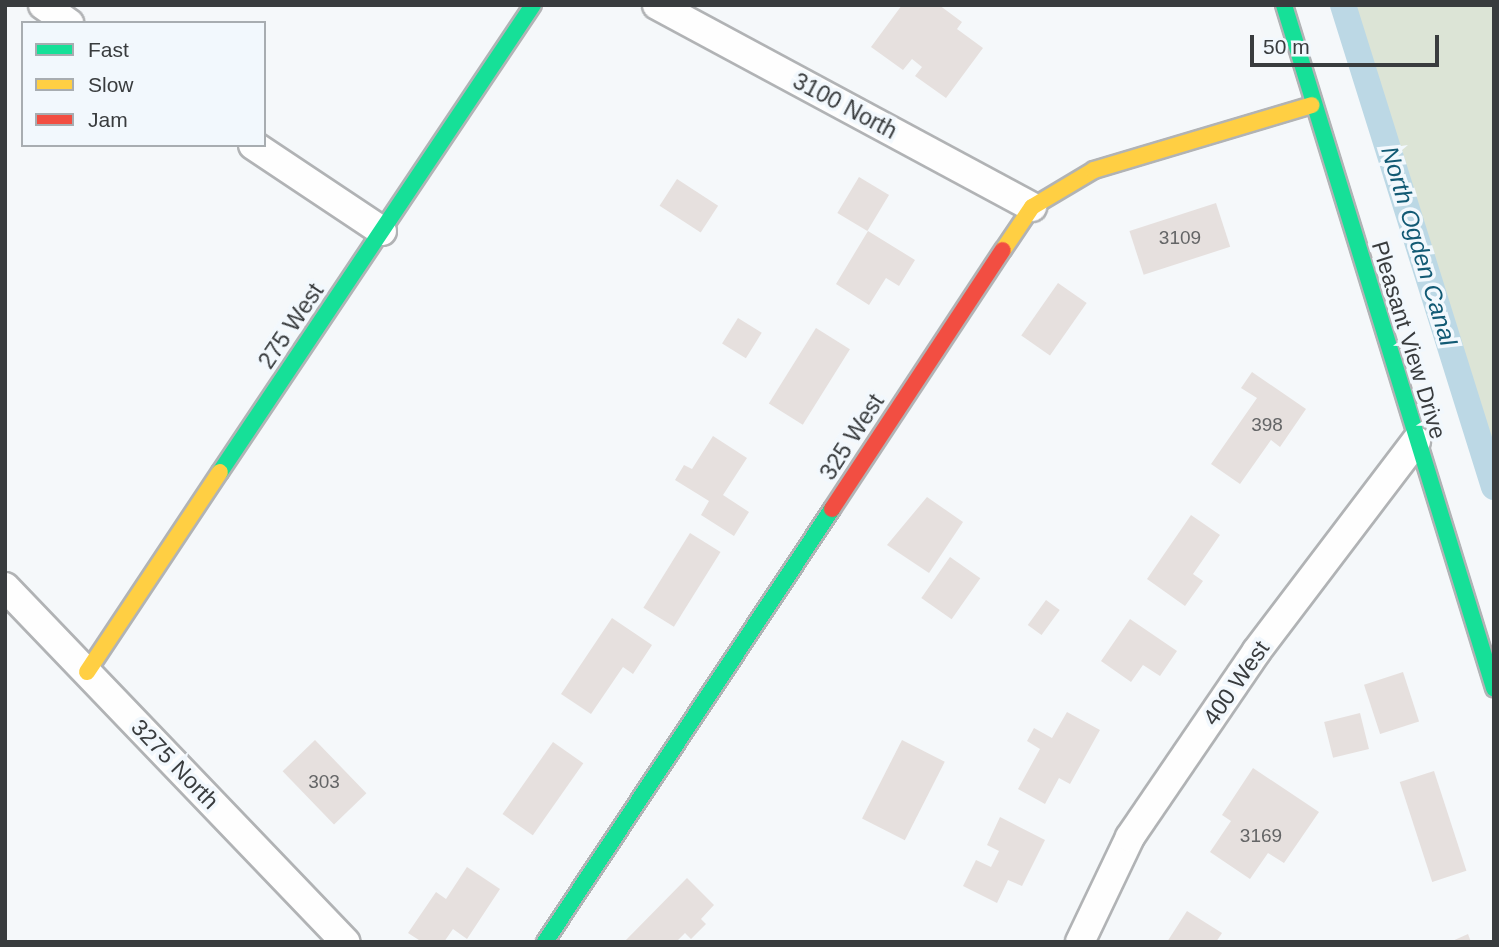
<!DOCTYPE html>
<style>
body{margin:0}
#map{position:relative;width:1499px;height:947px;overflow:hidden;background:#f5f8fa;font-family:Helvetica,sans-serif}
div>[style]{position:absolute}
.green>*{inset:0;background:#dce4d6}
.canal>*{height:26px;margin:-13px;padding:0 13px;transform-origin:13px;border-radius:13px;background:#bcd8e5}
.building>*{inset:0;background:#e6e0de;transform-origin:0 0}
.roads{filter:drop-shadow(2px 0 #b1b3b5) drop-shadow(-2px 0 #b1b3b5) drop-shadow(0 2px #b1b3b5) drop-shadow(0 -2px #b1b3b5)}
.street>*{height:28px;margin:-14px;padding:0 14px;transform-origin:14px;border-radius:14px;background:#fefefe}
.fast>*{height:16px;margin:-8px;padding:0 8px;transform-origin:8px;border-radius:8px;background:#16e098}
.slow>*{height:16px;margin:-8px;padding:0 8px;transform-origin:8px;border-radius:8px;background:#ffcf43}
.jam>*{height:16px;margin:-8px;padding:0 8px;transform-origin:8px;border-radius:8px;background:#f24e42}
span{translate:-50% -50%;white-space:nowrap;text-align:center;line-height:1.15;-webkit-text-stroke:7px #f2f8fd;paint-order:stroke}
.number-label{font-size:19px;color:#646566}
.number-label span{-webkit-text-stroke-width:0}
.street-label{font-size:23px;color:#393c3e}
.water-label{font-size:24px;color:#125a74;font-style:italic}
.frame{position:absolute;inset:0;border:7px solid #393c3e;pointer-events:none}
.legend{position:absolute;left:21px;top:21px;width:245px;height:126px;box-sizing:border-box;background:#f2f8fd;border:2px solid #a8adb1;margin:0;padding:9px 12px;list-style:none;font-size:21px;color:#393c3e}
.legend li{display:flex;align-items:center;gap:14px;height:35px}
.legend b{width:35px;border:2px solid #a8adb1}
.scale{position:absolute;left:1250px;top:35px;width:189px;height:32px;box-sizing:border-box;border:4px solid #393c3e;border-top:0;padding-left:9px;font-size:21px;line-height:24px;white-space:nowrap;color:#393c3e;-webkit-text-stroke:5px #f2f8fd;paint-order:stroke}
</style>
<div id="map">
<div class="green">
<i style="clip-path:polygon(1350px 5px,1494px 5px,1494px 466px)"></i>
</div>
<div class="canal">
<i style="left:1343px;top:5px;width:505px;rotate:72.61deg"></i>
</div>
<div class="building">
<i style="clip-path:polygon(902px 5px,939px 5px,962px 22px,957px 29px,983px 48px,946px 98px,915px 76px,922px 67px,912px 59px,903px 70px,871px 47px)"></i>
<i style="left:859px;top:177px;width:35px;height:42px;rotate:31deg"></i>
<i style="left:677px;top:179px;width:49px;height:32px;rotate:33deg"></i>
<i style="left:1216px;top:203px;width:46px;height:91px;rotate:72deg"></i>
<i style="clip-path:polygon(868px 231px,915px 260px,899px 286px,886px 278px,869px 305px,836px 284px)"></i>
<i style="left:1058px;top:283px;width:35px;height:64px;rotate:35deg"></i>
<i style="left:738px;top:318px;width:28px;height:30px;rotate:32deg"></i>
<i style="left:816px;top:328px;width:40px;height:89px;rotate:32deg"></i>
<i style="clip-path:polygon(1252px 372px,1306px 409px,1280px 447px,1271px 440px,1240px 484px,1211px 464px,1257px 398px,1241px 388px)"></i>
<i style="clip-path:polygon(713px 436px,747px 458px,723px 495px,749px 512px,734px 536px,701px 515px,709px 501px,675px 480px,684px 465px,692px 469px)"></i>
<i style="clip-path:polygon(927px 497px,963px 522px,929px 573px,887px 545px)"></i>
<i style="clip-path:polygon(1191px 515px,1220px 535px,1193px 574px,1203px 581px,1185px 606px,1147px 579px)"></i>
<i style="left:690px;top:533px;width:36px;height:88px;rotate:32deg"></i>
<i style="left:950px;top:557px;width:37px;height:50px;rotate:35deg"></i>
<i style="left:1046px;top:600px;width:17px;height:31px;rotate:36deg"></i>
<i style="clip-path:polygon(612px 618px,652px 645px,633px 674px,623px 667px,591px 714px,561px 694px)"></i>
<i style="clip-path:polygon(1130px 619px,1177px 651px,1160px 676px,1143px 665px,1131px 682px,1101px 661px)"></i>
<i style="left:1403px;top:672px;width:52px;height:41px;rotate:72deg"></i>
<i style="clip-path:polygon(1067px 712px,1100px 730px,1070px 784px,1059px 778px,1045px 804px,1018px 789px,1040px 749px,1027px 741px,1034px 728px,1052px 738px)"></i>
<i style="left:1360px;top:713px;width:37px;height:37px;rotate:76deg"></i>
<i style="left:315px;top:740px;width:74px;height:45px;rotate:46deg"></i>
<i style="left:902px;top:740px;width:48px;height:88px;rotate:27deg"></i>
<i style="left:553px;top:742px;width:37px;height:88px;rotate:35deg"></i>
<i style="clip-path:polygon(1253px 768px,1319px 812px,1284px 863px,1268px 853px,1250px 879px,1210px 852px,1231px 821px,1222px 815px)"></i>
<i style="left:1434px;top:771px;width:105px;height:36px;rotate:72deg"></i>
<i style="clip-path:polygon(1000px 817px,1045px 840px,1022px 886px,1008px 880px,997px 903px,963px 886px,976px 860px,991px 867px,999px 851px,987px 845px)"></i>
<i style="clip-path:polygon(467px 867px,500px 889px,467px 939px,453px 929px,444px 942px,422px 942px,408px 933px,436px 892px,446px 899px)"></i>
<i style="clip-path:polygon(687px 878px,714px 905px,701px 919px,706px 924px,691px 939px,685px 933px,676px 942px,624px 942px)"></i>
<i style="clip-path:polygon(1187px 911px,1222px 933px,1216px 942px,1167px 942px)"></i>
<i style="clip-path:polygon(1468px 934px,1471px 942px,1450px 942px)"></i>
</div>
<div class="roads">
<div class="street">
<i style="left:43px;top:5px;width:32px;rotate:35deg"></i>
<i style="left:657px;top:5px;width:426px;rotate:28.3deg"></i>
<i style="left:253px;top:145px;width:155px;rotate:33.7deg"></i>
<i style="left:5px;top:587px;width:492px;rotate:46.2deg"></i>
<i style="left:1080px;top:942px;width:116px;rotate:-64.5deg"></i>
<i style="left:1130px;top:837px;width:224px;rotate:-55.7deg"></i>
<i style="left:1256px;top:652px;width:265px;rotate:-52.8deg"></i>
</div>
<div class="fast">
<i style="left:1284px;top:5px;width:715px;rotate:72.91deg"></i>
<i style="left:220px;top:472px;width:562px;rotate:-56.17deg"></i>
<i style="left:545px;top:942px;width:519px;rotate:-56.46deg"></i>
</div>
<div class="slow">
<i style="left:1003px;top:250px;width:52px;rotate:-56deg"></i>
<i style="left:1032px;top:207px;width:72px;rotate:-30.8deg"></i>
<i style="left:1094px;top:170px;width:227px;rotate:-16.6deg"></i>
<i style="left:87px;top:672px;width:240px;rotate:-56.4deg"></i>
</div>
<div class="jam">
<i style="left:832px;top:509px;width:310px;rotate:-56.6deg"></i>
</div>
</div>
<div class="number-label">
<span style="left:1180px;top:238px">3109</span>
<span style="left:1267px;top:425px">398</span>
<span style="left:324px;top:782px">303</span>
<span style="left:1261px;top:836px">3169</span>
</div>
<div class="street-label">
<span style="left:845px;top:106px;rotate:28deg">3100 North</span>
<span style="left:291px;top:326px;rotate:-56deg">275 West</span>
<span style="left:1409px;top:340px;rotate:73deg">Pleasant View Drive</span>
<span style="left:852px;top:437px;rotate:-57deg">325 West</span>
<span style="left:1236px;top:683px;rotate:-55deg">400 West</span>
<span style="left:175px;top:764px;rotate:46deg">3275 North</span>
</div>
<div class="water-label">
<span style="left:1419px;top:246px;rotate:73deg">North Ogden Canal</span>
</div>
<div class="frame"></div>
<ul class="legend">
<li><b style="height:9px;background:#16e098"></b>Fast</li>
<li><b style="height:9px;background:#ffcf43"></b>Slow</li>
<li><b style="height:9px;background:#f24e42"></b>Jam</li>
</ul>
<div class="scale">50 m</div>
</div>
